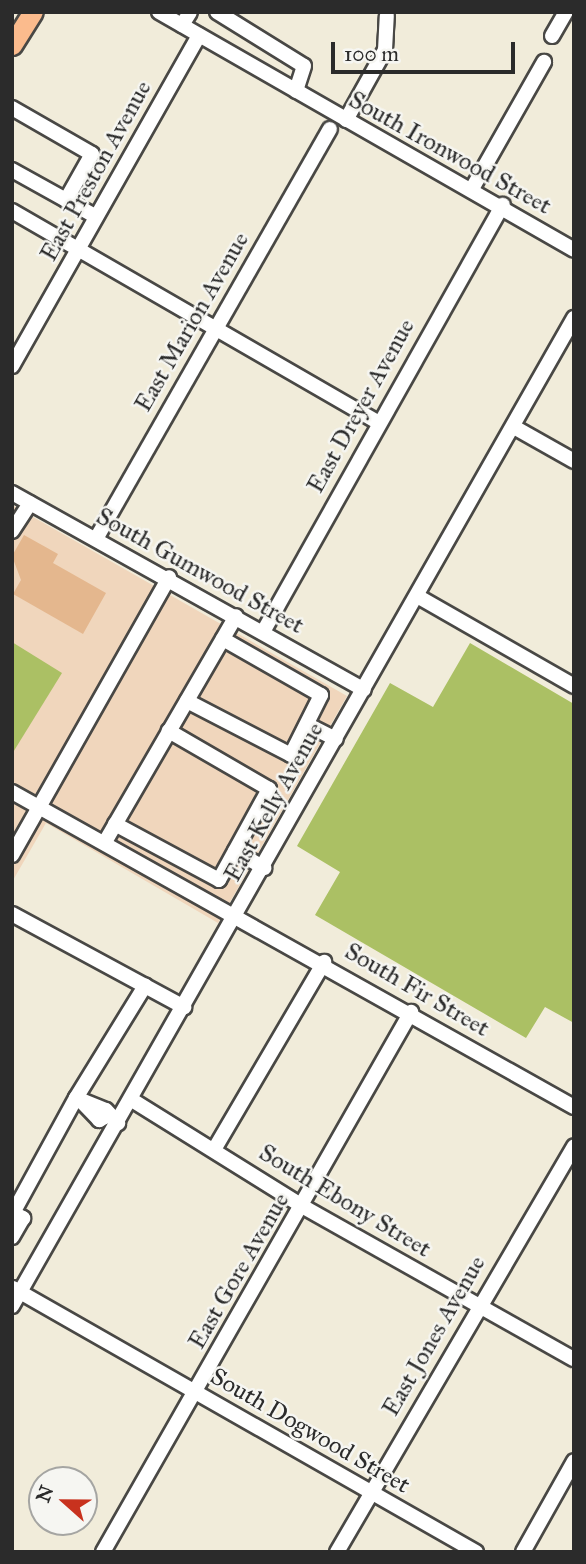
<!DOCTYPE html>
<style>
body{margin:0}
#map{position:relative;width:586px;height:1564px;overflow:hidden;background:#f1ecda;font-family:"IM FELL Great Primer",serif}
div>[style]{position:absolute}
.built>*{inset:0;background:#f0d6bc}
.green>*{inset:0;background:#abc064}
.building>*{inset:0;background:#e4b78e}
.roads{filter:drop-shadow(2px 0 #494845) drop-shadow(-2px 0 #494845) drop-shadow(0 2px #494845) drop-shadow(0 -2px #494845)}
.minor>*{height:14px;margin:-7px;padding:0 7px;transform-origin:7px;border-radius:7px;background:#fff}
.major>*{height:19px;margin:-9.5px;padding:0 9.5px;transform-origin:9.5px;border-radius:9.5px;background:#fbbb8d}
span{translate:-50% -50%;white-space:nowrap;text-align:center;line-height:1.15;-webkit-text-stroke:5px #f6f6f2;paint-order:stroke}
.street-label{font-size:24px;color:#2b2b2b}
.frame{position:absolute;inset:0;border:14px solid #2b2b2b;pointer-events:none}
.north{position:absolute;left:28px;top:1466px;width:70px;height:70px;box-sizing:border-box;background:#f6f6f2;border:2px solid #a5a5a2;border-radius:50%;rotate:291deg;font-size:19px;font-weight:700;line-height:28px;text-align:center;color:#2b2b2b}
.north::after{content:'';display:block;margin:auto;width:24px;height:32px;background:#c8321e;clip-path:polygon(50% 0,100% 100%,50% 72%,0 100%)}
.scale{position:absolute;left:331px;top:42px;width:184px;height:32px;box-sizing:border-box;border:4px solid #2b2b2b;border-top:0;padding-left:9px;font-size:21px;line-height:24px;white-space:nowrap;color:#2b2b2b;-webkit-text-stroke:5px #f6f6f2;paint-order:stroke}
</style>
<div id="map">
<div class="built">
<i style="clip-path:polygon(12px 505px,347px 696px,218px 923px,46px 823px,12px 882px)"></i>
</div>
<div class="green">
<i style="clip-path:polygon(12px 642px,62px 673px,12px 754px)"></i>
<i style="clip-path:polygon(470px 643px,574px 704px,574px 1023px,545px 1007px,526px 1038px,315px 915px,340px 872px,297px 846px,390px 683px,433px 707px)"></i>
</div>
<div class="building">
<i style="clip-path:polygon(24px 535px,58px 554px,53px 563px,106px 593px,83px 634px,13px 594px,21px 580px,12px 556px)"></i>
</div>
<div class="roads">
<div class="minor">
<i style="left:159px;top:12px;width:478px;rotate:29.8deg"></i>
<i style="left:217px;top:12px;width:102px;rotate:31.8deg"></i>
<i style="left:304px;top:66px;width:26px;rotate:108deg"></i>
<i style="left:182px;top:25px;width:15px;rotate:-58deg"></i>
<i style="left:552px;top:36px;width:28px;rotate:-60deg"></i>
<i style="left:12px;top:108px;width:92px;rotate:29.9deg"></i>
<i style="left:92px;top:154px;width:53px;rotate:119.5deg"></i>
<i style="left:346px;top:120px;width:80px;rotate:-60.9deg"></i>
<i style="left:385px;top:50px;width:34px;rotate:-87deg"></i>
<i style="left:12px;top:170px;width:95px;rotate:29deg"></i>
<i style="left:473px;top:187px;width:144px;rotate:-60.4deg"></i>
<i style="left:12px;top:211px;width:422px;rotate:30deg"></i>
<i style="left:12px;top:366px;width:380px;rotate:-60.5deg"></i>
<i style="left:514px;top:427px;width:69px;rotate:29.5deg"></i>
<i style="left:12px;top:493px;width:403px;rotate:29.2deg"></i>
<i style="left:12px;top:531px;width:33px;rotate:-57deg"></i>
<i style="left:96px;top:539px;width:472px;rotate:-60.3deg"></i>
<i style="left:417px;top:596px;width:181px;rotate:29.8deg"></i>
<i style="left:263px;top:632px;width:490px;rotate:-60.7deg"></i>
<i style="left:187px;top:701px;width:117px;rotate:27.4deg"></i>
<i style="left:291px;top:755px;width:67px;rotate:-63.4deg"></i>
<i style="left:321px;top:695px;width:113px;rotate:-150.3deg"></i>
<i style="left:308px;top:725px;width:31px;rotate:27deg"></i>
<i style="left:12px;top:792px;width:644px;rotate:29.27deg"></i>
<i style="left:115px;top:824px;width:118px;rotate:28.3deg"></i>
<i style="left:219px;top:880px;width:104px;rotate:-61.2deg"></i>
<i style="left:269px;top:789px;width:116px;rotate:-149.9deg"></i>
<i style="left:105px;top:842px;width:261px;rotate:-59.9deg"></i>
<i style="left:235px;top:851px;width:34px;rotate:30deg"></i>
<i style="left:12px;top:855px;width:319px;rotate:-60.5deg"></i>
<i style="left:12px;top:914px;width:196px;rotate:28.4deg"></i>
<i style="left:76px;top:1098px;width:132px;rotate:-58.4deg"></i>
<i style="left:80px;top:1100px;width:28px;rotate:46deg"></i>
<i style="left:99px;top:1120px;width:9px;rotate:-27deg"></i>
<i style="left:132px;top:1100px;width:200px;rotate:31.9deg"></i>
<i style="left:302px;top:1206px;width:312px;rotate:29.4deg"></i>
<i style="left:215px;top:1148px;width:216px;rotate:-59.6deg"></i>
<i style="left:12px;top:1212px;width:13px;rotate:29deg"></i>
<i style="left:23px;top:1218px;width:22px;rotate:120deg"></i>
<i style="left:13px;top:1213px;width:131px;rotate:-61.3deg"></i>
<i style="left:76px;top:1098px;width:32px;rotate:22deg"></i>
<i style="left:106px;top:1110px;width:18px;rotate:47deg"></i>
<i style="left:13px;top:1288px;width:533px;rotate:29.69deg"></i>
<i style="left:12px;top:1306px;width:1137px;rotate:-60.37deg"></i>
<i style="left:103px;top:1552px;width:622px;rotate:-60.3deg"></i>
<i style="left:337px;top:1552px;width:470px;rotate:-59.7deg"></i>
<i style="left:523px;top:1552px;width:104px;rotate:-60.7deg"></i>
</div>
<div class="major">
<i style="left:12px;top:45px;width:39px;rotate:-58deg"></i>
</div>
</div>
<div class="street-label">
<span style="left:450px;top:153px;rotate:29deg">South Ironwood Street</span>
<span style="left:96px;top:171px;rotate:-61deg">East Preston Avenue</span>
<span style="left:192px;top:322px;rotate:-60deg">East Marion Avenue</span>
<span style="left:361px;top:406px;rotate:-61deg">East Dreyer Avenue</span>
<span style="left:200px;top:571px;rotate:29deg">South Gumwood Street</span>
<span style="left:274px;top:802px;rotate:-61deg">East Kelly Avenue</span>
<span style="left:417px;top:990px;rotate:30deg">South Fir Street</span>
<span style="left:345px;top:1201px;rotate:31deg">South Ebony Street</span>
<span style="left:239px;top:1271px;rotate:-60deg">East Gore Avenue</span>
<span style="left:434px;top:1336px;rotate:-60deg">East Jones Avenue</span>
<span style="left:310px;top:1431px;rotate:30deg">South Dogwood Street</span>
</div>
<div class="frame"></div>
<div class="north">N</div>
<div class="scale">100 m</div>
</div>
